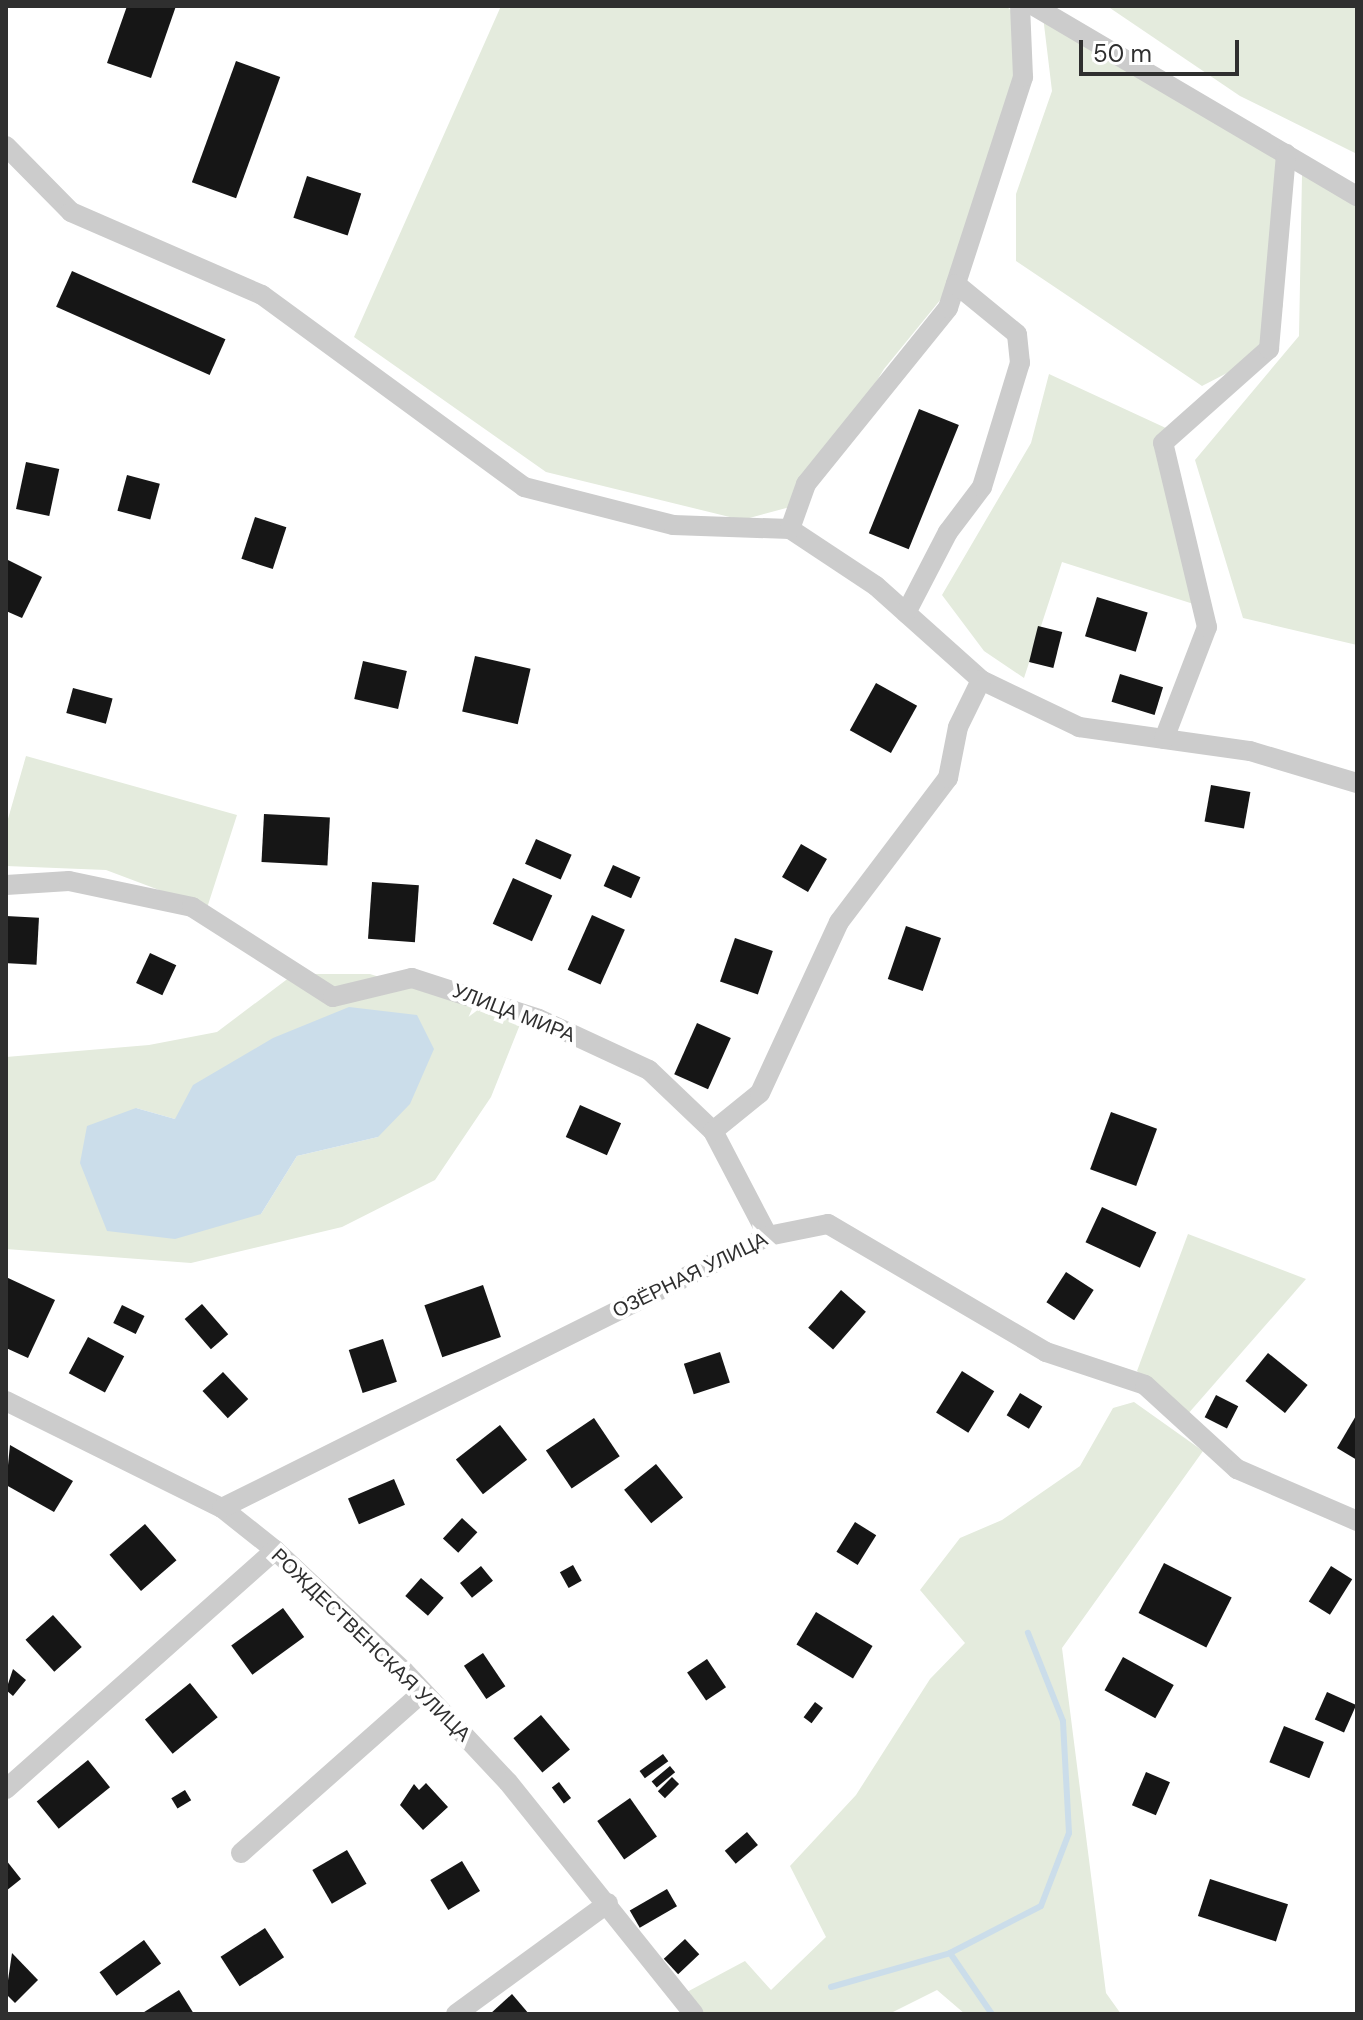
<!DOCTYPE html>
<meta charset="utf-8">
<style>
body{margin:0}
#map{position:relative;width:1363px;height:2020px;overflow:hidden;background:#fff;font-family:"DM Sans",sans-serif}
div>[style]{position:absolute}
.green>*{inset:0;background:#e4ebdd}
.water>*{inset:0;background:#cbddea}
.stream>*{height:6px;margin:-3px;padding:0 3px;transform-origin:3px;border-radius:3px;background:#cbddea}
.building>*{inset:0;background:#161616;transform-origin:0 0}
.minor>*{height:20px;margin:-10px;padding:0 10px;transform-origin:10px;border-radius:10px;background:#ccc}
span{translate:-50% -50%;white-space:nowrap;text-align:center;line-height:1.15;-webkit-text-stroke:8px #fff;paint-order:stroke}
.street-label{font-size:20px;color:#2f2f2f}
.frame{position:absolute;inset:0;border:8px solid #2f2f2f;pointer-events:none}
.scale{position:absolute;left:1079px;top:40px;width:160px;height:36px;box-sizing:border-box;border:4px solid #2f2f2f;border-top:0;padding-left:10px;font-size:24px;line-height:28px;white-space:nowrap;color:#2f2f2f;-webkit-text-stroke:6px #fff;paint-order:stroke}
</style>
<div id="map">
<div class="green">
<i style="clip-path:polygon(501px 6px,1006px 6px,1016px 15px,1022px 98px,950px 288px,884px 369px,801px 504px,742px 520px,546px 472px,354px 337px)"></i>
<i style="clip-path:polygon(1107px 6px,1357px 6px,1357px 154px,1240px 96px)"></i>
<i style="clip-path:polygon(1042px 8px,1282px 158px,1283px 306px,1258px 357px,1202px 386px,1016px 261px,1016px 194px,1052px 91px)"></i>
<i style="clip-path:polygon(1302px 175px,1357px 199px,1357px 645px,1243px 618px,1195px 460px,1299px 336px)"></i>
<i style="clip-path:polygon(1049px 374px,1168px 429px,1206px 608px,1062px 562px,1024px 678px,984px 651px,942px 595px,1031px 443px)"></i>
<i style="clip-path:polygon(26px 756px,237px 815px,207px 908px,106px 870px,6px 866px,6px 826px)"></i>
<i style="clip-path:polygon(evenodd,294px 974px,370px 974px,521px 1022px,491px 1097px,435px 1180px,342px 1227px,191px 1263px,6px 1249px,6px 1057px,149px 1045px,217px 1032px,294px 974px,136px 1108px,175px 1119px,378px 1137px,297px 1156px,261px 1214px,136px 1108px)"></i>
<i style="clip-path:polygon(1188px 1234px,1306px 1279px,1187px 1415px,1137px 1371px)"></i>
<i style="clip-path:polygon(1134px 1402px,1203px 1451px,1062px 1648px,1106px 1993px,1121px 2014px,965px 2014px,937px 1990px,889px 2014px,702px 2014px,685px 1993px,745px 1961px,771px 1990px,826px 1937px,790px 1866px,856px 1795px,930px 1679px,965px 1643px,920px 1590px,960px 1538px,1002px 1520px,1080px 1466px,1113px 1408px)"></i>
</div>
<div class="water">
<i style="clip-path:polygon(349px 1007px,417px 1015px,434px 1049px,410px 1104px,378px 1137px,297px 1156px,261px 1214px,175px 1239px,107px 1231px,80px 1163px,87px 1126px,136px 1108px,175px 1119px,193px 1085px,273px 1038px)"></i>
</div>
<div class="stream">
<i style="left:950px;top:1953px;width:102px;rotate:-27.3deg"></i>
<i style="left:1041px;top:1906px;width:78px;rotate:-69deg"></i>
<i style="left:1069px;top:1833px;width:112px;rotate:-93.1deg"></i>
<i style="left:1063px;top:1721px;width:95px;rotate:-111.7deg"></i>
<i style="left:831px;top:1987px;width:124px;rotate:-15.9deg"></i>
<i style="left:950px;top:1953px;width:74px;rotate:55.5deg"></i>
</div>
<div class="building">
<i style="clip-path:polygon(127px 6px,176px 6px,151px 78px,107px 63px)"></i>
<i style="left:236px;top:61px;width:47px;height:129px;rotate:20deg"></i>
<i style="left:307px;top:176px;width:57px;height:44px;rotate:18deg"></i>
<i style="left:72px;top:271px;width:168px;height:39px;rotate:24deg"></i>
<i style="left:919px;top:409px;width:43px;height:134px;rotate:22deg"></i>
<i style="left:26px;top:462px;width:34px;height:48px;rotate:12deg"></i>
<i style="left:127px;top:475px;width:34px;height:37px;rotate:15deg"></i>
<i style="left:255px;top:517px;width:33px;height:44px;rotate:18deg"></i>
<i style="clip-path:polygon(6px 559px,42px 577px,22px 618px,6px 611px)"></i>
<i style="left:1097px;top:597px;width:53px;height:41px;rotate:17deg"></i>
<i style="left:1038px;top:626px;width:25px;height:37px;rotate:14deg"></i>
<i style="left:475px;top:656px;width:57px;height:57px;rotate:13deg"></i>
<i style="left:363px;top:661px;width:45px;height:39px;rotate:13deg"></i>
<i style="left:1120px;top:674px;width:45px;height:29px;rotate:17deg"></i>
<i style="left:876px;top:683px;width:47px;height:54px;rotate:29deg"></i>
<i style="left:73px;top:688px;width:41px;height:26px;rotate:15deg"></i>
<i style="left:1211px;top:785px;width:40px;height:37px;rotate:10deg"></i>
<i style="left:264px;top:814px;width:66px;height:48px;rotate:3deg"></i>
<i style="left:536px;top:839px;width:39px;height:27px;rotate:24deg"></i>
<i style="left:801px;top:844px;width:30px;height:38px;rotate:30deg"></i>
<i style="left:613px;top:865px;width:30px;height:23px;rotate:24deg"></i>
<i style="left:513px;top:878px;width:43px;height:50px;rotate:24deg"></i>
<i style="left:372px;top:882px;width:47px;height:57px;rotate:4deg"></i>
<i style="left:592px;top:915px;width:36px;height:60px;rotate:24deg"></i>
<i style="left:6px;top:916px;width:33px;height:47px;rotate:3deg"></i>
<i style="left:906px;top:926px;width:37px;height:56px;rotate:19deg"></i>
<i style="left:735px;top:938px;width:40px;height:46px;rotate:19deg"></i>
<i style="left:150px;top:953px;width:29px;height:33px;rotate:25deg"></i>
<i style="left:697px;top:1023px;width:37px;height:56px;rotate:24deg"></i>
<i style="left:580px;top:1105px;width:45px;height:35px;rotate:24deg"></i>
<i style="left:1111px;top:1112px;width:49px;height:61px;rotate:20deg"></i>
<i style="left:1102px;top:1207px;width:60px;height:39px;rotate:25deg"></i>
<i style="left:1066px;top:1272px;width:33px;height:36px;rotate:33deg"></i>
<i style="clip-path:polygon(6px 1277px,55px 1300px,28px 1358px,6px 1348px)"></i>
<i style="left:483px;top:1285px;width:55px;height:62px;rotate:71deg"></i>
<i style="left:841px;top:1290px;width:33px;height:50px;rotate:41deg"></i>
<i style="left:202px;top:1304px;width:40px;height:23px;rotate:49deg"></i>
<i style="left:122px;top:1305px;width:25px;height:20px;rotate:26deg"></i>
<i style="left:88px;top:1337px;width:41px;height:41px;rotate:28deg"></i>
<i style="left:383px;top:1339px;width:45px;height:36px;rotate:72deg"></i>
<i style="left:720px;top:1352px;width:32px;height:38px;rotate:72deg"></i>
<i style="left:1268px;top:1353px;width:51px;height:36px;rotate:39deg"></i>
<i style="left:962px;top:1371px;width:38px;height:49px;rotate:32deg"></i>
<i style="left:223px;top:1372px;width:37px;height:28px;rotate:47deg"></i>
<i style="left:1020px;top:1393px;width:26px;height:26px;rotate:31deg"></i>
<i style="left:1216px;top:1395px;width:25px;height:25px;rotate:27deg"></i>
<i style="clip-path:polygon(1357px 1414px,1357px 1460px,1337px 1448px)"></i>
<i style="left:594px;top:1418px;width:46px;height:58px;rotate:56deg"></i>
<i style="left:500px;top:1425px;width:44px;height:56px;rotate:52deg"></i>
<i style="clip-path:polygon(10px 1445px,73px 1481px,54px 1512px,6px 1485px)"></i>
<i style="left:656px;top:1464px;width:43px;height:41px;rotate:51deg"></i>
<i style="left:394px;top:1479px;width:28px;height:50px;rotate:67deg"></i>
<i style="left:462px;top:1518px;width:21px;height:28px;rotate:43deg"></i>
<i style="left:855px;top:1522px;width:25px;height:35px;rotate:32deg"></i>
<i style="left:145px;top:1524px;width:48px;height:47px;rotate:49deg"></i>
<i style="left:1164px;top:1563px;width:76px;height:56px;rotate:27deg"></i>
<i style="left:573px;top:1565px;width:18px;height:15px;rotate:61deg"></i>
<i style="left:481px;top:1566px;width:19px;height:27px;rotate:51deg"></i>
<i style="left:1331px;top:1566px;width:25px;height:42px;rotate:32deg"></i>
<i style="left:421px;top:1578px;width:30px;height:24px;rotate:41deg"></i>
<i style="left:283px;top:1608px;width:36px;height:64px;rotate:54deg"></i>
<i style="left:816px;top:1612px;width:66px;height:38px;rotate:31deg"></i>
<i style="left:53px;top:1615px;width:43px;height:37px;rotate:48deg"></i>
<i style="left:483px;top:1653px;width:40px;height:23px;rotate:56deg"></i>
<i style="left:1123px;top:1657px;width:58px;height:38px;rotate:29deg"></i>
<i style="left:707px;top:1659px;width:34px;height:24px;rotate:56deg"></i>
<i style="clip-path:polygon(13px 1669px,26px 1680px,13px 1696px,6px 1690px)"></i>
<i style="left:190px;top:1683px;width:44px;height:58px;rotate:51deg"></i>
<i style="left:1327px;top:1692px;width:32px;height:30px;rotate:24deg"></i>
<i style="left:815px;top:1702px;width:10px;height:19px;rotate:37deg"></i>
<i style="left:541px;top:1715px;width:45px;height:36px;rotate:50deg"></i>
<i style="left:1284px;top:1726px;width:43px;height:39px;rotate:22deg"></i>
<i style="left:663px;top:1754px;width:9px;height:29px;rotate:54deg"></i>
<i style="left:88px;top:1760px;width:35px;height:66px;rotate:51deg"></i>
<i style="left:670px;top:1766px;width:8px;height:24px;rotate:50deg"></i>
<i style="left:1146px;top:1772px;width:26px;height:36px;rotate:23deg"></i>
<i style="left:672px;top:1777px;width:10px;height:20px;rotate:45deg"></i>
<i style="left:559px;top:1782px;width:20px;height:9px;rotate:53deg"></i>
<i style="clip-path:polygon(426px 1783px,448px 1807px,423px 1830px,400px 1805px,414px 1784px,419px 1790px)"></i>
<i style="left:185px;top:1790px;width:12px;height:16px;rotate:59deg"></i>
<i style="left:630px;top:1798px;width:47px;height:40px;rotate:55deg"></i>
<i style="left:747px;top:1832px;width:17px;height:29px;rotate:50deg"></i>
<i style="left:347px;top:1850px;width:39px;height:40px;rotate:60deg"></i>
<i style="clip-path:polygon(6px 1860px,21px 1879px,6px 1891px)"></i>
<i style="left:462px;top:1861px;width:35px;height:37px;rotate:59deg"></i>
<i style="left:1210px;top:1879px;width:82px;height:39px;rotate:18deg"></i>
<i style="left:667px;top:1889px;width:20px;height:43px;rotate:60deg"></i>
<i style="left:265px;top:1928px;width:35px;height:53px;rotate:57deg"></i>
<i style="left:685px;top:1939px;width:21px;height:29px;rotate:47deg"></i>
<i style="left:144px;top:1940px;width:29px;height:55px;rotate:54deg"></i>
<i style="clip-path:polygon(12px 1953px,38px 1980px,15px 2003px,6px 1994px)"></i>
<i style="clip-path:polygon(179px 1990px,194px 2014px,141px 2014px)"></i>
<i style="clip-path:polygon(512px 1994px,529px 2014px,490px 2014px)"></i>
</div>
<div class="minor">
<i style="left:1034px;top:6px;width:375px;rotate:30.5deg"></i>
<i style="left:6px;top:146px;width:93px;rotate:45.4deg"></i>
<i style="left:71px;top:212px;width:208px;rotate:23.5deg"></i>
<i style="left:262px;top:295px;width:325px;rotate:36.2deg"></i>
<i style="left:524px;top:487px;width:154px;rotate:14.3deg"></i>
<i style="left:673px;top:525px;width:117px;rotate:2deg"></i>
<i style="left:790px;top:529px;width:103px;rotate:33.5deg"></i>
<i style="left:876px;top:586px;width:141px;rotate:41.8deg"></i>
<i style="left:981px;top:680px;width:109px;rotate:25.6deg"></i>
<i style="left:1079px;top:727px;width:173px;rotate:8deg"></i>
<i style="left:1250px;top:751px;width:112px;rotate:16.7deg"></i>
<i style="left:790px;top:529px;width:48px;rotate:-70.4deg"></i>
<i style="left:806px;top:484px;width:226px;rotate:-51.1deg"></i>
<i style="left:948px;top:308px;width:243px;rotate:-72deg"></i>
<i style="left:1023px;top:77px;width:71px;rotate:-92.4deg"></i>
<i style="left:906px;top:613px;width:91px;rotate:-62.6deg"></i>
<i style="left:948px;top:532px;width:56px;rotate:-52.9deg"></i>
<i style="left:982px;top:487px;width:130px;rotate:-73deg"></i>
<i style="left:1020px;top:363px;width:29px;rotate:-96deg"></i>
<i style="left:1017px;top:334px;width:79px;rotate:-140.7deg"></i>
<i style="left:1164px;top:739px;width:120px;rotate:-69deg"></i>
<i style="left:1207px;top:627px;width:189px;rotate:-103.4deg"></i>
<i style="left:1163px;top:443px;width:142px;rotate:-41.6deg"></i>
<i style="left:1269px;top:349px;width:196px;rotate:-85deg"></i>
<i style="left:6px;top:885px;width:63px;rotate:-3.6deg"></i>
<i style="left:69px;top:881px;width:126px;rotate:11.9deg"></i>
<i style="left:192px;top:907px;width:167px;rotate:32.6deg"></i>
<i style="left:333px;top:997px;width:81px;rotate:-13.5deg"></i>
<i style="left:412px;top:978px;width:133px;rotate:17.9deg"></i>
<i style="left:539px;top:1019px;width:121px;rotate:24.9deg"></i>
<i style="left:649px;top:1070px;width:88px;rotate:43.6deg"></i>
<i style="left:713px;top:1131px;width:119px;rotate:62.4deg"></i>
<i style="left:713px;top:1131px;width:60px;rotate:-39deg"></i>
<i style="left:760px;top:1093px;width:188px;rotate:-65.2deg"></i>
<i style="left:839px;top:922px;width:181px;rotate:-52.9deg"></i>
<i style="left:948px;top:778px;width:52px;rotate:-78.9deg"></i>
<i style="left:958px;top:727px;width:52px;rotate:-63.9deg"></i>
<i style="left:6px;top:1401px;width:241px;rotate:26.4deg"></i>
<i style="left:222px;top:1508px;width:68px;rotate:38.4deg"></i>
<i style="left:275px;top:1550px;width:177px;rotate:43.2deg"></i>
<i style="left:404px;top:1671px;width:152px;rotate:46.9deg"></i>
<i style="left:508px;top:1782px;width:297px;rotate:51.3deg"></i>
<i style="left:222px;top:1508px;width:610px;rotate:-26.48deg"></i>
<i style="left:768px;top:1236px;width:61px;rotate:-11.3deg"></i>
<i style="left:828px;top:1224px;width:253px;rotate:30.4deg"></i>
<i style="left:1046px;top:1352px;width:104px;rotate:18.4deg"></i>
<i style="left:1145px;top:1385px;width:125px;rotate:42.4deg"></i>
<i style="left:1237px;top:1469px;width:131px;rotate:23.4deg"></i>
<i style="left:6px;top:1789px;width:360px;rotate:-41.6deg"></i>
<i style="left:241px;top:1853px;width:243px;rotate:-41.5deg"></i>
<i style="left:456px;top:2014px;width:188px;rotate:-36.1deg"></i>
</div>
<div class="street-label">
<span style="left:514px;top:1013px;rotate:21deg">УЛИЦА МИРА</span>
<span style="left:690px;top:1275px;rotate:-26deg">ОЗЁРНАЯ УЛИЦА</span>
<span style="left:371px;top:1645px;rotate:44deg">РОЖДЕСТВЕНСКАЯ УЛИЦА</span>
</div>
<div class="frame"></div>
<div class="scale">50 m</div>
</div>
